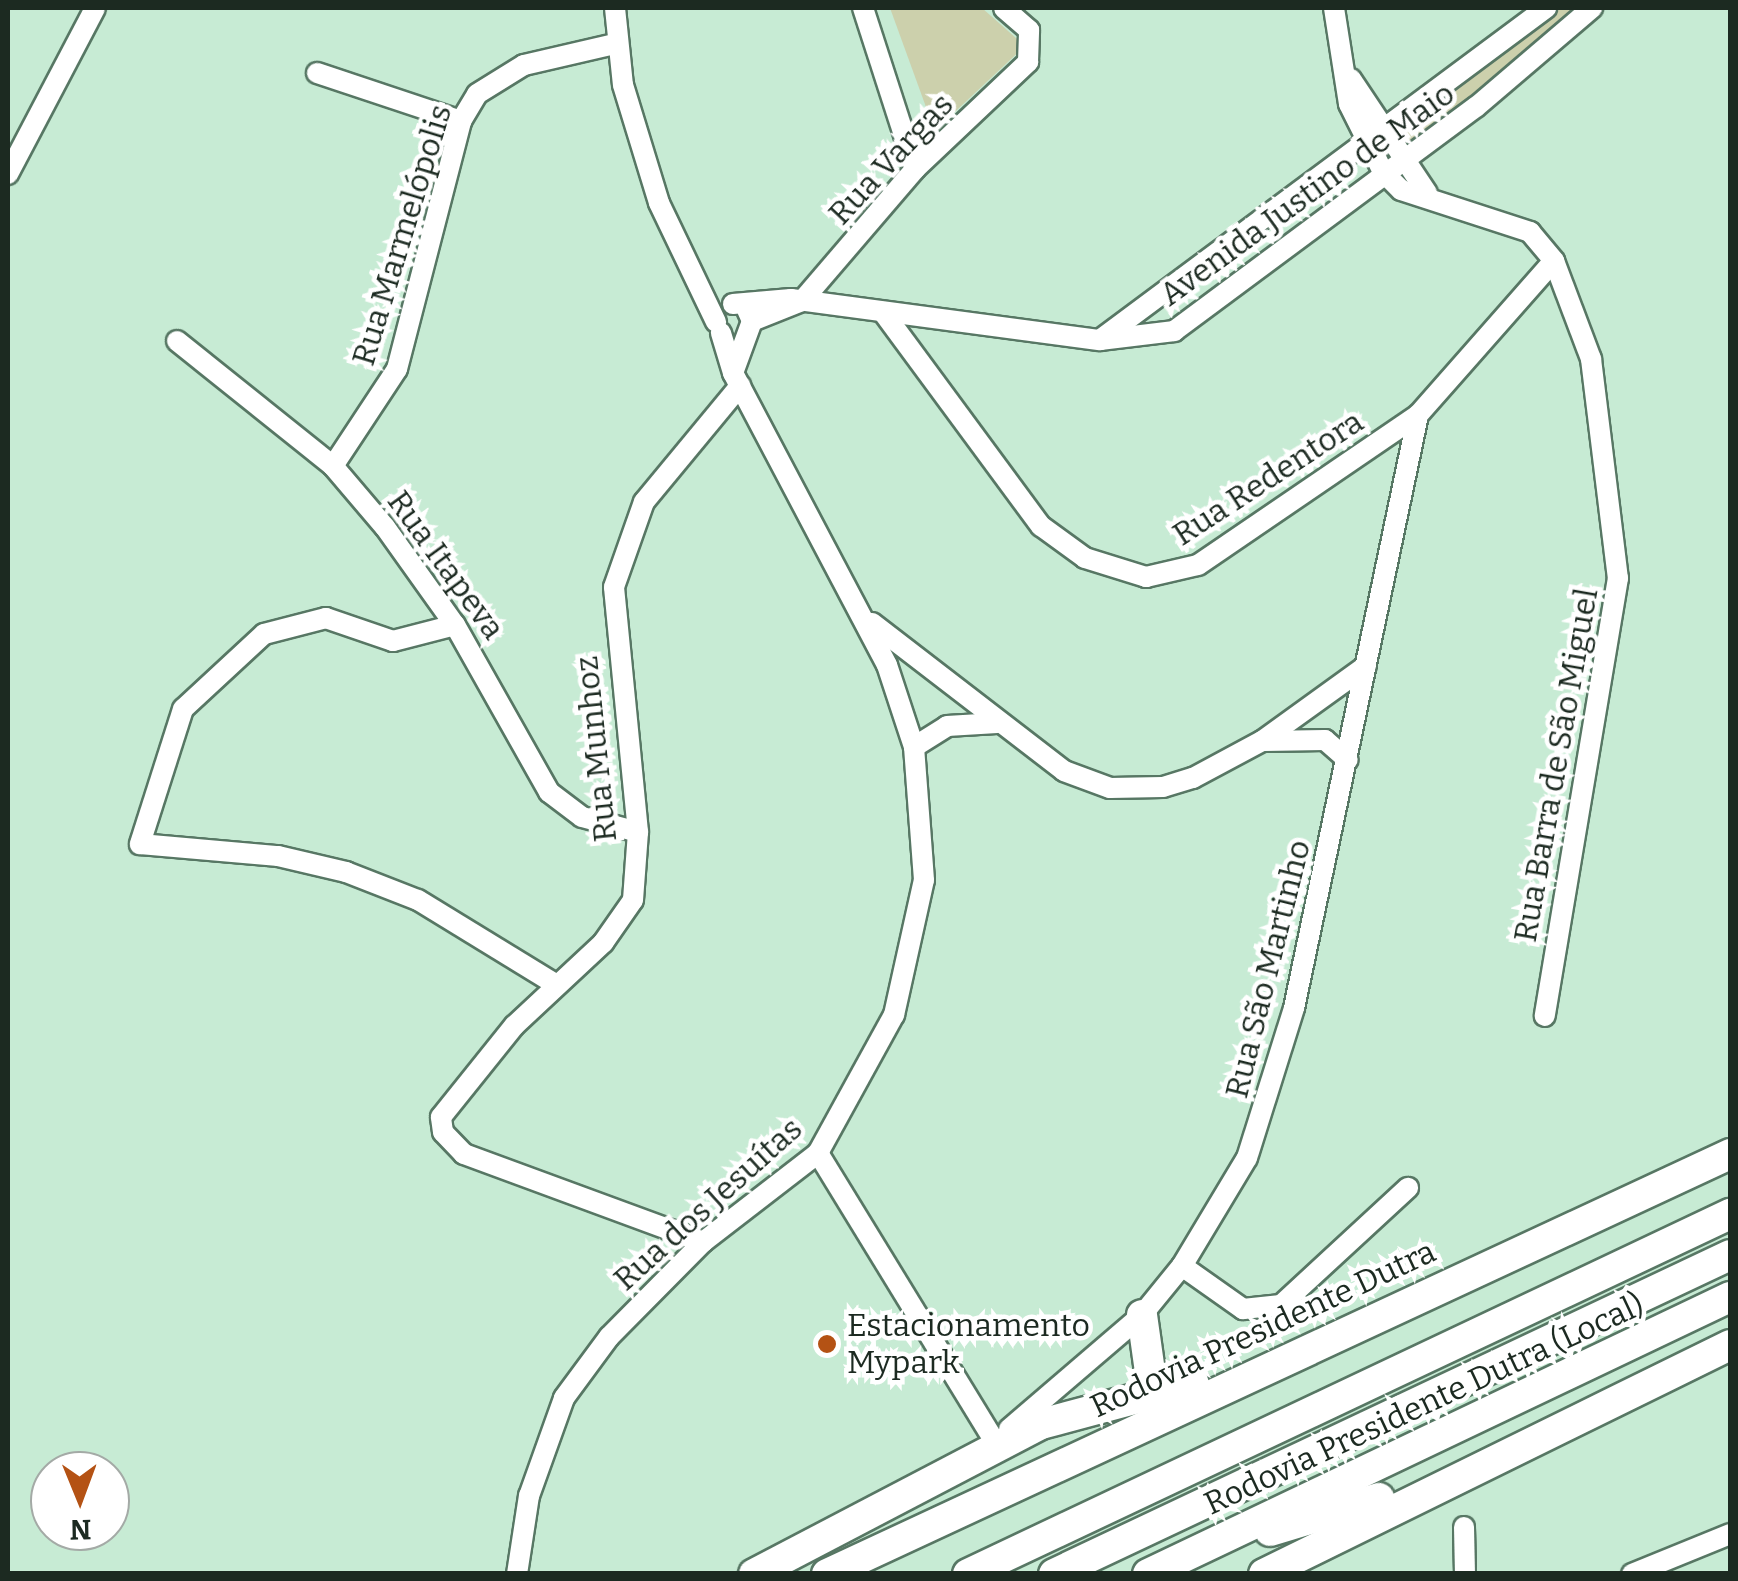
<!DOCTYPE html>
<meta charset="utf-8">
<style>
body{margin:0}
#map{position:relative;width:1738px;height:1581px;overflow:hidden;background:#c7ebd4;font-family:Bitter,serif}
div>[style]{position:absolute}
.green>*{inset:0;background:#ccd0ac}
.roads{filter:drop-shadow(2px 0 #577764) drop-shadow(-2px 0 #577764) drop-shadow(0 2px #577764) drop-shadow(0 -2px #577764)}
.minor>*{height:20px;margin:-10px;padding:0 10px;transform-origin:10px;border-radius:10px;background:#fff}
.highway>*{height:30px;margin:-15px;padding:0 15px;transform-origin:15px;border-radius:15px;background:#fff}
.dots>*{width:28px;height:28px;translate:-50% -50%;box-sizing:border-box;border:5px solid #fff;border-radius:50%}
span{translate:-50% -50%;white-space:nowrap;text-align:center;line-height:1.15;-webkit-text-stroke:9px #fff;paint-order:stroke}
.street-label{font-size:32px;color:#1c2a21}
.poi-label{font-size:32px;color:#1c2a21}
.left{translate:0 -50%;text-align:left}
.frame{position:absolute;inset:0;border:10px solid #1c2a21;pointer-events:none}
.north{position:absolute;left:30px;top:1451px;width:100px;height:100px;box-sizing:border-box;background:#fff;border:2px solid #a4aaa6;border-radius:50%;rotate:179deg;font-size:28px;font-weight:700;line-height:40px;text-align:center;color:#1c2a21}
.north::after{content:'';display:block;margin:auto;width:35px;height:45px;background:#b45214;clip-path:polygon(50% 0,100% 100%,50% 72%,0 100%)}
</style>
<div id="map">
<div class="green">
<i style="clip-path:polygon(890px 8px,982px 8px,1025px 46px,941px 125px,930px 118px)"></i>
<i style="clip-path:polygon(1560px 8px,1581px 8px,1439px 129px,1399px 152px,1394px 139px)"></i>
</div>
<div class="roads">
<div class="minor">
<i style="left:615px;top:8px;width:77px;rotate:84.1deg"></i>
<i style="left:623px;top:85px;width:123px;rotate:73deg"></i>
<i style="left:659px;top:203px;width:132px;rotate:64.4deg"></i>
<i style="left:863px;top:8px;width:169px;rotate:72.1deg"></i>
<i style="left:1334px;top:8px;width:97px;rotate:81.1deg"></i>
<i style="left:1349px;top:104px;width:76px;rotate:63.4deg"></i>
<i style="left:1383px;top:172px;width:25px;rotate:45deg"></i>
<i style="left:1401px;top:190px;width:136px;rotate:18deg"></i>
<i style="left:1530px;top:232px;width:38px;rotate:50deg"></i>
<i style="left:1554px;top:261px;width:105px;rotate:69.3deg"></i>
<i style="left:1591px;top:359px;width:221px;rotate:83deg"></i>
<i style="left:1618px;top:578px;width:444px;rotate:99.5deg"></i>
<i style="left:317px;top:73px;width:152px;rotate:18.4deg"></i>
<i style="left:1351px;top:79px;width:137px;rotate:56.3deg"></i>
<i style="left:8px;top:174px;width:187px;rotate:-62.3deg"></i>
<i style="left:733px;top:304px;width:58px;rotate:-4.9deg"></i>
<i style="left:791px;top:299px;width:312px;rotate:7.6deg"></i>
<i style="left:1100px;top:340px;width:75px;rotate:-6.9deg"></i>
<i style="left:1174px;top:331px;width:376px;rotate:-36.6deg"></i>
<i style="left:1476px;top:107px;width:153px;rotate:-40.5deg"></i>
<i style="left:883px;top:312px;width:266px;rotate:53.6deg"></i>
<i style="left:1041px;top:526px;width:54px;rotate:36deg"></i>
<i style="left:1085px;top:558px;width:64px;rotate:17.3deg"></i>
<i style="left:1146px;top:577px;width:53px;rotate:-13deg"></i>
<i style="left:1198px;top:565px;width:266px;rotate:-34.3deg"></i>
<i style="left:1418px;top:415px;width:205px;rotate:-48.6deg"></i>
<i style="left:752px;top:321px;width:54px;rotate:-21.8deg"></i>
<i style="left:802px;top:301px;width:174px;rotate:-49.4deg"></i>
<i style="left:915px;top:169px;width:156px;rotate:-43.4deg"></i>
<i style="left:1028px;top:62px;width:32px;rotate:-88deg"></i>
<i style="left:1029px;top:30px;width:33px;rotate:-139deg"></i>
<i style="left:1101px;top:339px;width:555px;rotate:-36.64deg"></i>
<i style="left:177px;top:341px;width:200px;rotate:38.7deg"></i>
<i style="left:333px;top:466px;width:80px;rotate:49.6deg"></i>
<i style="left:385px;top:527px;width:120px;rotate:54.5deg"></i>
<i style="left:455px;top:625px;width:192px;rotate:60.6deg"></i>
<i style="left:549px;top:792px;width:41px;rotate:37.1deg"></i>
<i style="left:582px;top:817px;width:58px;rotate:15deg"></i>
<i style="left:733px;top:373px;width:55px;rotate:-69.9deg"></i>
<i style="left:752px;top:321px;width:12px;rotate:-114deg"></i>
<i style="left:333px;top:466px;width:116px;rotate:-56.6deg"></i>
<i style="left:397px;top:369px;width:256px;rotate:-75.5deg"></i>
<i style="left:461px;top:121px;width:31px;rotate:-59deg"></i>
<i style="left:477px;top:94px;width:55px;rotate:-31.7deg"></i>
<i style="left:524px;top:65px;width:93px;rotate:-13deg"></i>
<i style="left:872px;top:623px;width:242px;rotate:37.6deg"></i>
<i style="left:1064px;top:771px;width:49px;rotate:20.3deg"></i>
<i style="left:1110px;top:788px;width:53px;rotate:-1.1deg"></i>
<i style="left:1163px;top:787px;width:31px;rotate:-17deg"></i>
<i style="left:1193px;top:778px;width:78px;rotate:-28.2deg"></i>
<i style="left:1262px;top:741px;width:128px;rotate:-35.8deg"></i>
<i style="left:455px;top:625px;width:64px;rotate:165.5deg"></i>
<i style="left:393px;top:641px;width:71px;rotate:-161.1deg"></i>
<i style="left:326px;top:618px;width:64px;rotate:165.5deg"></i>
<i style="left:264px;top:634px;width:110px;rotate:137.2deg"></i>
<i style="left:183px;top:709px;width:142px;rotate:107.7deg"></i>
<i style="left:140px;top:844px;width:139px;rotate:5deg"></i>
<i style="left:278px;top:856px;width:70px;rotate:13.2deg"></i>
<i style="left:346px;top:872px;width:77px;rotate:21.3deg"></i>
<i style="left:418px;top:900px;width:161px;rotate:31.5deg"></i>
<i style="left:1264px;top:741px;width:61px;rotate:-0.9deg"></i>
<i style="left:1325px;top:740px;width:30px;rotate:41deg"></i>
<i style="left:914px;top:747px;width:39px;rotate:-32deg"></i>
<i style="left:947px;top:726px;width:50px;rotate:-3.4deg"></i>
<i style="left:818px;top:1153px;width:345px;rotate:58.5deg"></i>
<i style="left:703px;top:1242px;width:255px;rotate:-159.8deg"></i>
<i style="left:464px;top:1154px;width:30px;rotate:-134deg"></i>
<i style="left:443px;top:1132px;width:15px;rotate:-98deg"></i>
<i style="left:441px;top:1117px;width:117px;rotate:-51.3deg"></i>
<i style="left:514px;top:1026px;width:122px;rotate:-43deg"></i>
<i style="left:603px;top:943px;width:52px;rotate:-55.1deg"></i>
<i style="left:633px;top:900px;width:68px;rotate:-85.8deg"></i>
<i style="left:638px;top:832px;width:246px;rotate:-95.6deg"></i>
<i style="left:614px;top:587px;width:90px;rotate:-70.6deg"></i>
<i style="left:644px;top:502px;width:151px;rotate:-50.4deg"></i>
<i style="left:1182px;top:1266px;width:75px;rotate:35.2deg"></i>
<i style="left:1243px;top:1309px;width:38px;rotate:-6deg"></i>
<i style="left:1281px;top:1305px;width:173px;rotate:-42.7deg"></i>
<i style="left:1009px;top:1429px;width:175px;rotate:-40.6deg"></i>
<i style="left:1142px;top:1315px;width:63px;rotate:-50.8deg"></i>
<i style="left:1182px;top:1266px;width:126px;rotate:-59deg"></i>
<i style="left:1247px;top:1158px;width:157px;rotate:-72.6deg"></i>
<i style="left:1294px;top:1008px;width:606px;rotate:-78.19deg"></i>
<i style="left:1464px;top:1527px;width:47px;rotate:88.8deg"></i>
<i style="left:517px;top:1574px;width:79px;rotate:-81.3deg"></i>
<i style="left:529px;top:1496px;width:104px;rotate:-70.3deg"></i>
<i style="left:564px;top:1398px;width:76px;rotate:-53.6deg"></i>
<i style="left:609px;top:1337px;width:134px;rotate:-45.3deg"></i>
<i style="left:703px;top:1242px;width:145px;rotate:-37.7deg"></i>
<i style="left:818px;top:1153px;width:158px;rotate:-61.2deg"></i>
<i style="left:894px;top:1015px;width:138px;rotate:-77.5deg"></i>
<i style="left:924px;top:880px;width:133px;rotate:-94.3deg"></i>
<i style="left:914px;top:747px;width:86px;rotate:-108.2deg"></i>
<i style="left:887px;top:665px;width:330px;rotate:-117.8deg"></i>
<i style="left:733px;top:373px;width:42px;rotate:-106.7deg"></i>
<i style="left:1632px;top:1574px;width:106px;rotate:-22.2deg"></i>
</div>
<div class="highway">
<i style="left:1142px;top:1315px;width:58px;rotate:82deg"></i>
<i style="left:1150px;top:1372px;width:32px;rotate:32deg"></i>
<i style="left:1270px;top:1531px;width:114px;rotate:-16.8deg"></i>
<i style="left:754px;top:1574px;width:324px;rotate:-27.6deg"></i>
<i style="left:1041px;top:1424px;width:158px;rotate:-15deg"></i>
<i style="left:827px;top:1574px;width:996px;rotate:-24.94deg"></i>
<i style="left:968px;top:1574px;width:843px;rotate:-25.29deg"></i>
<i style="left:1054px;top:1574px;width:747px;rotate:-25.26deg"></i>
<i style="left:1148px;top:1574px;width:645px;rotate:-25.45deg"></i>
<i style="left:1264px;top:1574px;width:519px;rotate:-26.17deg"></i>
</div>
</div>
<div class="dots">
<i style="left:827px;top:1344px;background:#b45214"></i>
</div>
<div class="street-label">
<span style="left:891px;top:159px;rotate:-47deg">Rua Vargas</span>
<span style="left:1307px;top:194px;rotate:-36deg">Avenida Justino de Maio</span>
<span style="left:402px;top:235px;rotate:-73deg">Rua Marmelópolis</span>
<span style="left:1268px;top:478px;rotate:-33deg">Rua Redentora</span>
<span style="left:446px;top:565px;rotate:54deg">Rua Itapeva</span>
<span style="left:596px;top:749px;rotate:-96deg">Rua Munhoz</span>
<span style="left:1556px;top:765px;rotate:-80deg">Rua Barra de São Miguel</span>
<span style="left:1268px;top:969px;rotate:-76deg">Rua São Martinho</span>
<span style="left:708px;top:1204px;rotate:-42deg">Rua dos Jesuítas</span>
<span style="left:1263px;top:1329px;rotate:-25deg">Rodovia Presidente Dutra</span>
<span style="left:1424px;top:1404px;rotate:-25deg">Rodovia Presidente Dutra (Local)</span>
</div>
<div class="poi-label">
<span class="left" style="left:847px;top:1344px">Estacionamento<br>Mypark</span>
</div>
<div class="frame"></div>
<div class="north">N</div>
</div>
